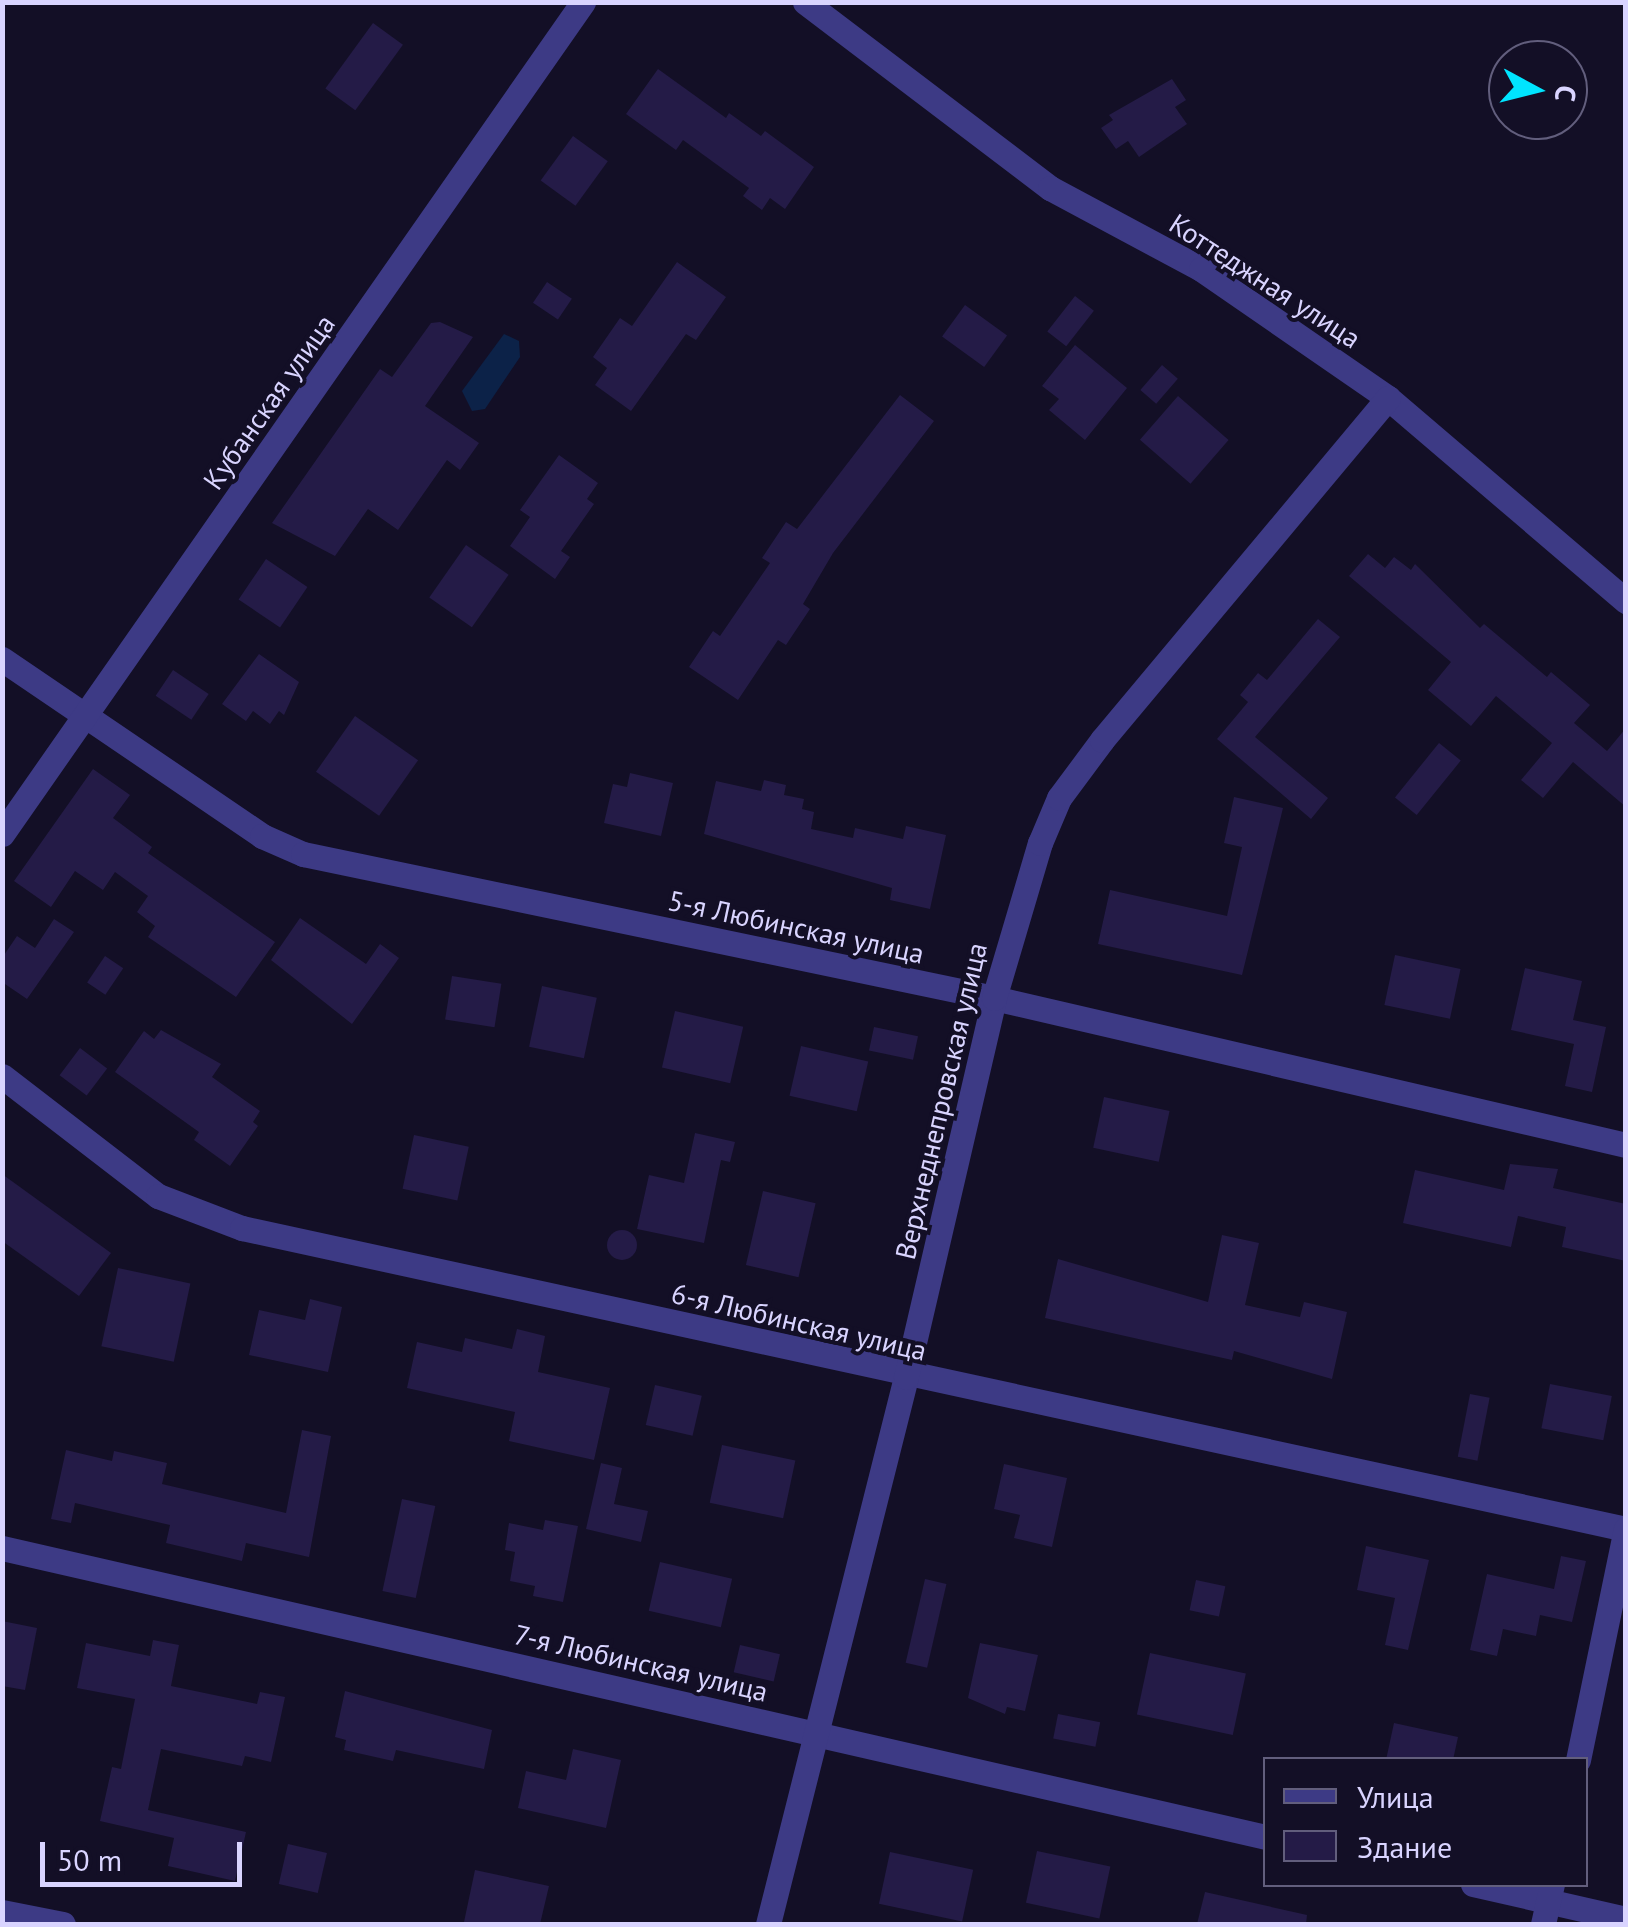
<!DOCTYPE html>
<meta charset="utf-8">
<style>
body{margin:0}
#map{position:relative;width:1628px;height:1927px;overflow:hidden;background:#130f26;font-family:"PT Sans",sans-serif}
div>[style]{position:absolute}
.water>*{inset:0;background:#0c2248}
.building>*{inset:0;background:#241b47;transform-origin:0 0}
.round{border-radius:50%}
.minor>*{height:25px;margin:-12.5px;padding:0 12.5px;transform-origin:12.5px;border-radius:12.5px;background:#3d3a85}
span{translate:-50% -50%;white-space:nowrap;text-align:center;line-height:1.15;-webkit-text-stroke:8px #130f26;paint-order:stroke}
.street-label{font-size:28px;color:#d9d4ff}
.frame{position:absolute;inset:0;border:5px solid #d9d4ff;pointer-events:none}
.legend{position:absolute;left:1263px;top:1757px;width:325px;height:130px;box-sizing:border-box;background:#130f26;border:2px solid #625e7d;margin:0;padding:12px 18px;list-style:none;font-size:30px;color:#d9d4ff}
.legend li{display:flex;align-items:center;gap:20px;height:50px}
.legend b{width:50px;border:2px solid #625e7d}
.north{position:absolute;left:1488px;top:40px;width:100px;height:100px;box-sizing:border-box;background:#130f26;border:2px solid #625e7d;border-radius:50%;rotate:97deg;font-size:28px;font-weight:700;line-height:40px;text-align:center;color:#d9d4ff}
.north::after{content:'';display:block;margin:auto;width:35px;height:45px;background:#00e5ff;clip-path:polygon(50% 0,100% 100%,50% 72%,0 100%)}
.scale{position:absolute;left:40px;top:1842px;width:202px;height:45px;box-sizing:border-box;border:5px solid #d9d4ff;border-top:0;padding-left:12px;font-size:30px;line-height:35px;white-space:nowrap;color:#d9d4ff;-webkit-text-stroke:8px #130f26;paint-order:stroke}
</style>
<div id="map">
<div class="water">
<i style="clip-path:polygon(504px 334px,519px 341px,520px 357px,485px 409px,472px 411px,462px 391px)"></i>
</div>
<div class="building">
<i style="left:373px;top:23px;width:37px;height:81px;rotate:36deg"></i>
<i style="clip-path:polygon(658px 69px,726px 118px,729px 113px,761px 136px,765px 131px,814px 167px,785px 209px,770px 198px,762px 210px,743px 196px,749px 188px,683px 140px,676px 150px,626px 114px)"></i>
<i style="clip-path:polygon(1172px 79px,1186px 100px,1175px 107px,1187px 124px,1139px 157px,1128px 141px,1116px 149px,1101px 128px,1113px 120px,1109px 115px)"></i>
<i style="left:573px;top:136px;width:43px;height:55px;rotate:36deg"></i>
<i style="clip-path:polygon(677px 262px,726px 297px,696px 340px,686px 334px,631px 411px,595px 385px,607px 368px,593px 357px,620px 318px,632px 326px)"></i>
<i style="left:547px;top:282px;width:30px;height:25px;rotate:34deg"></i>
<i style="left:1075px;top:296px;width:24px;height:45px;rotate:38deg"></i>
<i style="left:965px;top:305px;width:52px;height:39px;rotate:36deg"></i>
<i style="clip-path:polygon(440px 322px,473px 337px,425px 406px,479px 443px,460px 470px,447px 460px,398px 530px,368px 509px,335px 556px,272px 523px,380px 369px,392px 377px,431px 323px)"></i>
<i style="clip-path:polygon(1075px 345px,1127px 388px,1085px 440px,1049px 410px,1059px 399px,1042px 386px)"></i>
<i style="left:1162px;top:365px;width:21px;height:33px;rotate:41deg"></i>
<i style="clip-path:polygon(900px 395px,934px 421px,833px 553px,803px 604px,810px 609px,786px 645px,778px 640px,738px 700px,689px 667px,713px 631px,720px 636px,770px 563px,762px 558px,786px 522px,797px 529px)"></i>
<i style="left:1178px;top:396px;width:67px;height:58px;rotate:41deg"></i>
<i style="clip-path:polygon(559px 455px,598px 483px,587px 499px,594px 504px,561px 551px,570px 557px,555px 579px,510px 546px,530px 517px,520px 510px)"></i>
<i style="left:466px;top:545px;width:52px;height:64px;rotate:35deg"></i>
<i style="clip-path:polygon(1368px 554px,1385px 568px,1394px 557px,1411px 570px,1415px 564px,1480px 628px,1484px 624px,1547px 677px,1551px 672px,1590px 705px,1574px 723px,1607px 751px,1626px 728px,1626px 807px,1573px 762px,1543px 798px,1521px 780px,1552px 743px,1496px 696px,1471px 726px,1428px 690px,1451px 662px,1349px 576px)"></i>
<i style="left:266px;top:559px;width:50px;height:49px;rotate:34deg"></i>
<i style="clip-path:polygon(1318px 619px,1340px 637px,1255px 737px,1328px 798px,1311px 819px,1217px 739px,1248px 702px,1240px 695px,1258px 673px,1267px 680px)"></i>
<i style="clip-path:polygon(259px 654px,299px 682px,284px 715px,279px 711px,270px 724px,253px 711px,246px 721px,222px 704px)"></i>
<i style="left:173px;top:670px;width:43px;height:31px;rotate:34deg"></i>
<i style="left:355px;top:716px;width:77px;height:68px;rotate:35deg"></i>
<i style="left:1439px;top:743px;width:28px;height:70px;rotate:39deg"></i>
<i style="clip-path:polygon(93px 769px,130px 795px,113px 818px,152px 847px,148px 853px,275px 942px,236px 997px,148px 937px,155px 926px,137px 912px,148px 896px,115px 872px,103px 890px,75px 871px,51px 907px,14px 881px)"></i>
<i style="clip-path:polygon(630px 773px,673px 783px,661px 836px,604px 823px,613px 784px,627px 787px)"></i>
<i style="clip-path:polygon(764px 780px,786px 785px,784px 795px,804px 799px,802px 809px,814px 812px,811px 829px,853px 838px,855px 828px,903px 839px,906px 826px,946px 835px,930px 909px,890px 900px,892px 888px,704px 834px,716px 781px,761px 791px)"></i>
<i style="clip-path:polygon(1234px 797px,1283px 808px,1242px 975px,1098px 944px,1110px 890px,1227px 916px,1242px 847px,1224px 843px)"></i>
<i style="clip-path:polygon(300px 918px,366px 964px,380px 944px,399px 958px,352px 1024px,271px 960px)"></i>
<i style="clip-path:polygon(54px 919px,74px 932px,27px 999px,2px 982px,2px 958px,17px 936px,35px 948px)"></i>
<i style="left:1395px;top:955px;width:67px;height:51px;rotate:12deg"></i>
<i style="left:105px;top:956px;width:22px;height:32px;rotate:34deg"></i>
<i style="clip-path:polygon(1525px 968px,1582px 981px,1573px 1020px,1606px 1027px,1592px 1092px,1565px 1086px,1574px 1044px,1511px 1030px)"></i>
<i style="left:452px;top:976px;width:50px;height:44px;rotate:9deg"></i>
<i style="left:542px;top:986px;width:56px;height:62px;rotate:12deg"></i>
<i style="left:675px;top:1011px;width:70px;height:58px;rotate:13deg"></i>
<i style="left:874px;top:1027px;width:45px;height:24px;rotate:12deg"></i>
<i style="clip-path:polygon(161px 1030px,221px 1064px,212px 1077px,260px 1111px,253px 1122px,258px 1126px,230px 1166px,194px 1140px,199px 1132px,115px 1072px,144px 1031px,154px 1039px)"></i>
<i style="left:801px;top:1046px;width:69px;height:51px;rotate:13deg"></i>
<i style="left:80px;top:1048px;width:34px;height:34px;rotate:37deg"></i>
<i style="left:1104px;top:1097px;width:67px;height:52px;rotate:12deg"></i>
<i style="clip-path:polygon(695px 1133px,735px 1142px,730px 1162px,721px 1160px,704px 1243px,637px 1229px,649px 1175px,684px 1183px)"></i>
<i style="left:414px;top:1135px;width:56px;height:55px;rotate:12deg"></i>
<i style="clip-path:polygon(1510px 1164px,1558px 1169px,1553px 1188px,1626px 1204px,1626px 1261px,1562px 1247px,1566px 1227px,1518px 1216px,1511px 1247px,1403px 1223px,1415px 1170px,1504px 1190px)"></i>
<i style="clip-path:polygon(2px 1174px,111px 1253px,79px 1296px,2px 1241px)"></i>
<i style="left:763px;top:1191px;width:54px;height:76px;rotate:13deg"></i>
<i class="round" style="left:607px;top:1230px;width:30px;height:30px"></i>
<i style="clip-path:polygon(1222px 1235px,1259px 1243px,1245px 1305px,1300px 1317px,1304px 1302px,1347px 1312px,1332px 1379px,1234px 1351px,1232px 1360px,1045px 1318px,1058px 1259px,1208px 1302px)"></i>
<i style="left:118px;top:1268px;width:74px;height:80px;rotate:12deg"></i>
<i style="clip-path:polygon(310px 1299px,342px 1307px,328px 1372px,249px 1355px,259px 1310px,305px 1320px)"></i>
<i style="clip-path:polygon(517px 1329px,545px 1336px,538px 1372px,610px 1388px,594px 1460px,509px 1441px,515px 1412px,407px 1388px,417px 1342px,462px 1352px,465px 1338px,512px 1349px)"></i>
<i style="left:1550px;top:1384px;width:63px;height:45px;rotate:11deg"></i>
<i style="left:655px;top:1385px;width:48px;height:41px;rotate:13deg"></i>
<i style="left:1470px;top:1394px;width:20px;height:64px;rotate:11deg"></i>
<i style="clip-path:polygon(302px 1430px,331px 1436px,309px 1557px,246px 1543px,242px 1561px,166px 1543px,170px 1525px,75px 1503px,71px 1523px,51px 1519px,66px 1450px,112px 1461px,114px 1451px,167px 1463px,162px 1484px,286px 1513px)"></i>
<i style="left:722px;top:1445px;width:75px;height:59px;rotate:12deg"></i>
<i style="clip-path:polygon(601px 1463px,622px 1468px,614px 1504px,648px 1511px,641px 1542px,586px 1529px)"></i>
<i style="clip-path:polygon(1004px 1464px,1067px 1478px,1052px 1547px,1014px 1538px,1020px 1515px,994px 1509px)"></i>
<i style="left:402px;top:1499px;width:34px;height:94px;rotate:12deg"></i>
<i style="clip-path:polygon(545px 1520px,578px 1526px,563px 1602px,533px 1596px,535px 1586px,510px 1581px,515px 1552px,505px 1550px,509px 1523px,543px 1530px)"></i>
<i style="clip-path:polygon(1366px 1546px,1429px 1560px,1408px 1650px,1385px 1645px,1395px 1598px,1357px 1590px)"></i>
<i style="clip-path:polygon(1561px 1556px,1586px 1561px,1572px 1622px,1540px 1615px,1536px 1636px,1503px 1629px,1497px 1656px,1470px 1650px,1487px 1574px,1554px 1589px)"></i>
<i style="left:660px;top:1562px;width:74px;height:50px;rotate:13deg"></i>
<i style="left:925px;top:1579px;width:22px;height:86px;rotate:13deg"></i>
<i style="left:1196px;top:1580px;width:30px;height:31px;rotate:12deg"></i>
<i style="clip-path:polygon(2px 1621px,37px 1628px,25px 1690px,2px 1686px)"></i>
<i style="clip-path:polygon(153px 1640px,179px 1645px,171px 1686px,257px 1704px,260px 1692px,285px 1697px,271px 1762px,245px 1756px,242px 1766px,161px 1749px,148px 1810px,246px 1832px,235px 1881px,168px 1866px,174px 1838px,100px 1821px,112px 1767px,121px 1769px,135px 1699px,77px 1688px,86px 1643px,150px 1656px)"></i>
<i style="clip-path:polygon(980px 1643px,1038px 1655px,1025px 1711px,1007px 1707px,1005px 1714px,968px 1698px)"></i>
<i style="left:740px;top:1645px;width:41px;height:28px;rotate:13deg"></i>
<i style="left:1150px;top:1653px;width:98px;height:63px;rotate:12deg"></i>
<i style="clip-path:polygon(345px 1691px,492px 1730px,484px 1769px,396px 1750px,393px 1761px,344px 1750px,346px 1740px,335px 1737px)"></i>
<i style="left:1058px;top:1714px;width:43px;height:25px;rotate:11deg"></i>
<i style="clip-path:polygon(1394px 1723px,1458px 1737px,1453px 1760px,1386px 1760px)"></i>
<i style="clip-path:polygon(573px 1749px,621px 1760px,606px 1828px,518px 1808px,526px 1771px,566px 1780px)"></i>
<i style="left:288px;top:1844px;width:40px;height:41px;rotate:13deg"></i>
<i style="left:1037px;top:1851px;width:75px;height:53px;rotate:12deg"></i>
<i style="left:890px;top:1852px;width:85px;height:53px;rotate:12deg"></i>
<i style="clip-path:polygon(475px 1870px,549px 1886px,540px 1924px,464px 1922px)"></i>
<i style="clip-path:polygon(1205px 1892px,1307px 1915px,1306px 1924px,1197px 1924px)"></i>
</div>
<div class="minor">
<i style="left:805px;top:2px;width:308px;rotate:37.2deg"></i>
<i style="left:1050px;top:188px;width:171px;rotate:28.2deg"></i>
<i style="left:1201px;top:269px;width:227px;rotate:34.6deg"></i>
<i style="left:1388px;top:398px;width:313px;rotate:40.5deg"></i>
<i style="left:2px;top:659px;width:315px;rotate:34.2deg"></i>
<i style="left:262px;top:836px;width:45px;rotate:23.7deg"></i>
<i style="left:303px;top:854px;width:706px;rotate:11.77deg"></i>
<i style="left:994px;top:998px;width:649px;rotate:13.09deg"></i>
<i style="left:2px;top:834px;width:1015px;rotate:-55.07deg"></i>
<i style="left:2px;top:1076px;width:197px;rotate:37.6deg"></i>
<i style="left:158px;top:1196px;width:90px;rotate:20.9deg"></i>
<i style="left:242px;top:1228px;width:1416px;rotate:12.27deg"></i>
<i style="left:2px;top:1548px;width:1297px;rotate:12.88deg"></i>
<i style="left:1578px;top:1760px;width:236px;rotate:-78.3deg"></i>
<i style="left:1473px;top:1884px;width:157px;rotate:12.9deg"></i>
<i style="left:2px;top:1912px;width:62px;rotate:11.1deg"></i>
<i style="left:768px;top:1924px;width:564px;rotate:-75.84deg"></i>
<i style="left:906px;top:1377px;width:389px;rotate:-76.9deg"></i>
<i style="left:994px;top:998px;width:162px;rotate:-73.5deg"></i>
<i style="left:1040px;top:843px;width:49px;rotate:-67.1deg"></i>
<i style="left:1059px;top:798px;width:72px;rotate:-53.4deg"></i>
<i style="left:1102px;top:740px;width:446px;rotate:-50.1deg"></i>
<i style="left:1543px;top:1924px;width:41px;rotate:-77.3deg"></i>
</div>
<div class="street-label">
<span style="left:1265px;top:281px;rotate:33deg">Коттеджная улица</span>
<span style="left:269px;top:402px;rotate:-55deg">Кубанская улица</span>
<span style="left:796px;top:927px;rotate:12deg">5-я Любинская улица</span>
<span style="left:941px;top:1101px;rotate:-77deg">Верхнеднепровская улица</span>
<span style="left:799px;top:1322px;rotate:13deg">6-я Любинская улица</span>
<span style="left:641px;top:1663px;rotate:13deg">7-я Любинская улица</span>
</div>
<div class="frame"></div>
<ul class="legend">
<li><b style="height:12px;background:#3d3a85"></b>Улица</li>
<li><b style="height:28px;background:#241b47"></b>Здание</li>
</ul>
<div class="north">С</div>
<div class="scale">50 m</div>
</div>
